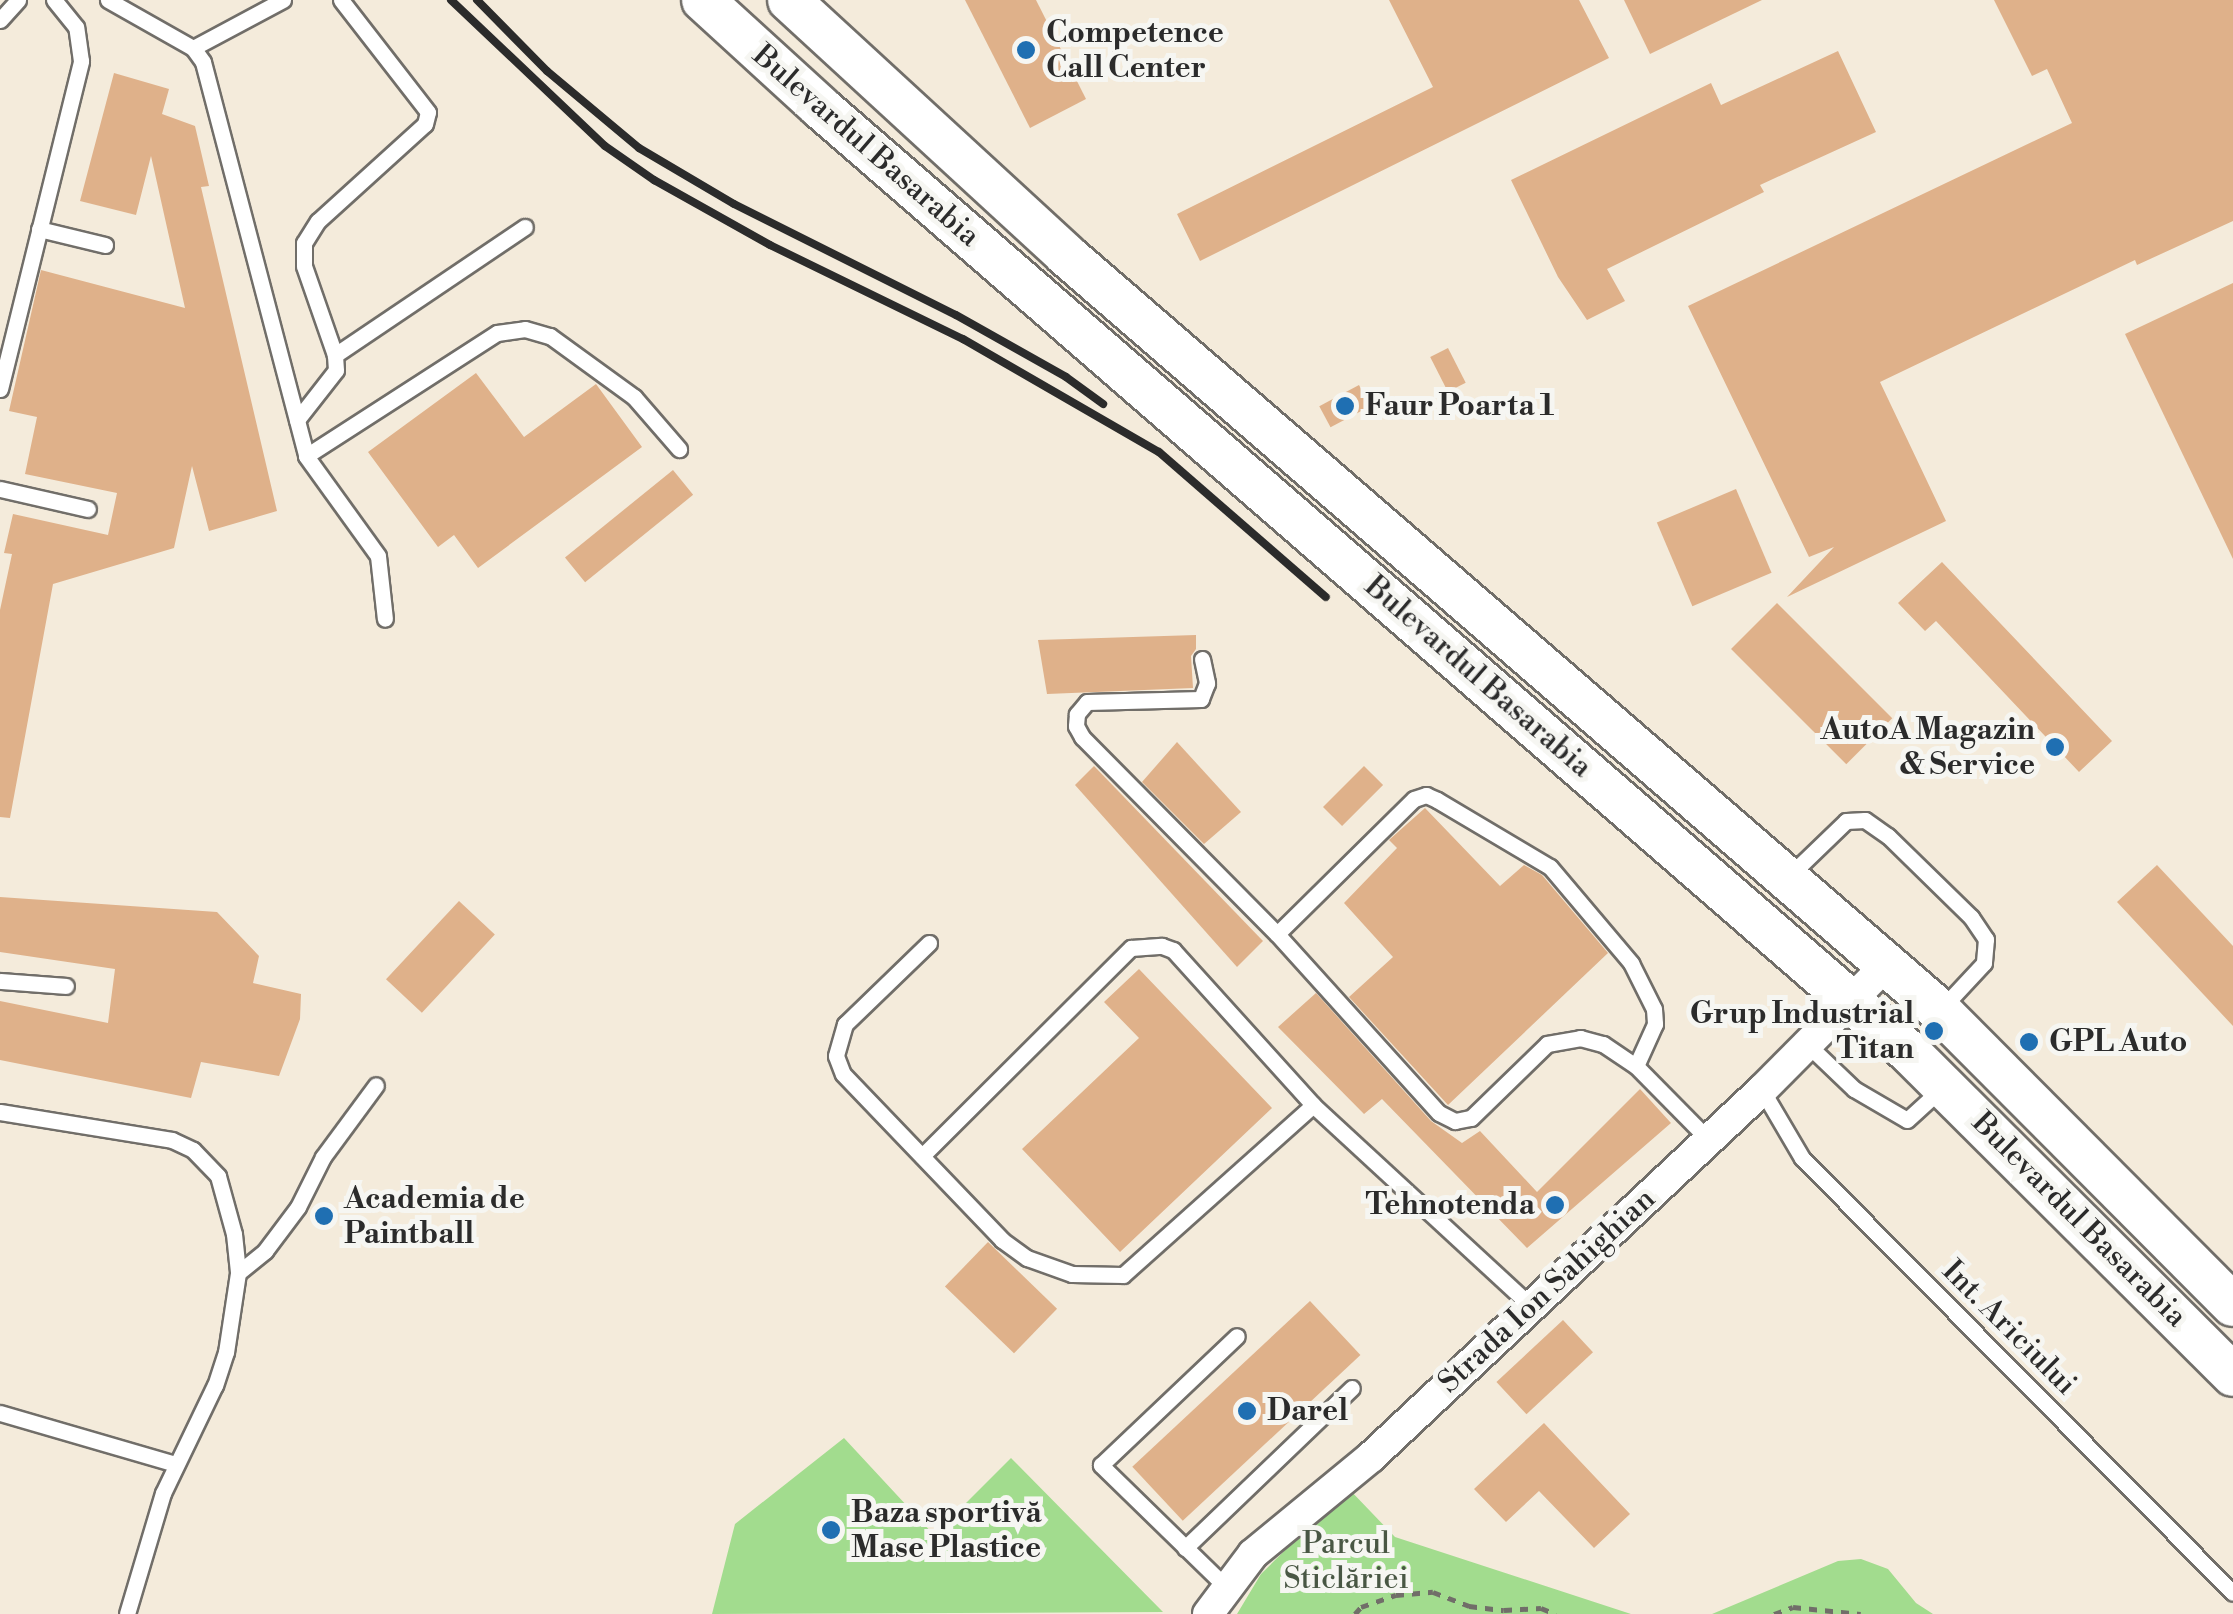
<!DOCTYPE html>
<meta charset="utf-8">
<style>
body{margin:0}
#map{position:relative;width:2233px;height:1614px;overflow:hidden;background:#f4ebdb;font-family:"Libre Bodoni",serif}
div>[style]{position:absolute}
.green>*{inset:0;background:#a2dc8e}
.building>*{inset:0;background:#dfb18a;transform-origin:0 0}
.path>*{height:5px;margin-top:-2.5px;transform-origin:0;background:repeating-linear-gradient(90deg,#716e69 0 8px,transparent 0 16px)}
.roads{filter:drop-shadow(2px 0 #716e69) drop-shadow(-2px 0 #716e69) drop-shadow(0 2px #716e69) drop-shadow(0 -2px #716e69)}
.service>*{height:15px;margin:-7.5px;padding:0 7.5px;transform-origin:7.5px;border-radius:7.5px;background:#fff}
.minor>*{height:30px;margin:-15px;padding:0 15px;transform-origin:15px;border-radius:15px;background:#fff}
.secondary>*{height:42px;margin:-21px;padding:0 21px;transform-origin:21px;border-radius:21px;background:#fff}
.rail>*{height:8px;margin:-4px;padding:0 4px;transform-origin:4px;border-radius:4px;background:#2b2b2b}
.dots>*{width:28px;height:28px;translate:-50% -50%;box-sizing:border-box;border:5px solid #f6f6f2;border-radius:50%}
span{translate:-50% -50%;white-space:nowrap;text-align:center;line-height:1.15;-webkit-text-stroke:10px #f6f6f2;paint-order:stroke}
.poi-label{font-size:30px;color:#2b2b2b;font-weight:700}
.left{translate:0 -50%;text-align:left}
.right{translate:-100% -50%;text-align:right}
.street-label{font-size:30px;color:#2b2b2b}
.park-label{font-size:30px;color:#495744}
</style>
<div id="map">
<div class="green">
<i style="clip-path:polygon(844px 1438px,934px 1535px,1011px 1458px,1163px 1612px,712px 1614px,735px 1524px)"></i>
<i style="clip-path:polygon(1348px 1488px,1395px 1537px,1631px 1614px,1237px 1614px,1261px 1574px)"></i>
<i style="clip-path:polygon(1861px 1559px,1888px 1569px,1916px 1603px,1933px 1614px,1712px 1614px,1838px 1561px)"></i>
</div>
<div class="building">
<i style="clip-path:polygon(965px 0,1036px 0,1086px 99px,1030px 128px)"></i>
<i style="clip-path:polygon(1389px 0,1579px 0,1609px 58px,1200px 261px,1177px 214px,1433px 87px)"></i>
<i style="clip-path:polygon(1624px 0,1762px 0,1650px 54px)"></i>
<i style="clip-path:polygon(1994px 0,2233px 0,2233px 221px,2137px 265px,2135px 260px,1880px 382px,1946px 521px,1787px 597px,1834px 547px,1809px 557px,1688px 306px,2072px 123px,2047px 69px,2032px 76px)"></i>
<i style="clip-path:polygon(1838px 51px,1876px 132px,1760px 185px,1764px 192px,1607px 269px,1625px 301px,1587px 320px,1558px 277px,1511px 180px,1711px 83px,1721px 105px)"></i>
<i style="clip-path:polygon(114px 73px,169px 89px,162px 114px,195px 126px,209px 186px,201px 187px,277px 511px,209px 531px,192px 466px,174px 548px,53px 584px,10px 818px,0 817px,0 610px,12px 554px,4px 553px,13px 514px,108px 535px,117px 493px,25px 474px,37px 417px,9px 411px,41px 270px,185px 308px,151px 156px,136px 215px,80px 201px)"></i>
<i style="clip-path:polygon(2233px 283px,2233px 559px,2125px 334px)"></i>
<i style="left:1448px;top:348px;width:39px;height:20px;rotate:63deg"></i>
<i style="clip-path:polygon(476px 373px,524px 437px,596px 384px,642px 447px,478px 568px,454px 535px,438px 547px,368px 452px)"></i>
<i style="left:1359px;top:385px;width:24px;height:45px;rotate:62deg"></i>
<i style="left:673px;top:470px;width:32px;height:139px;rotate:51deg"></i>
<i style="left:1736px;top:489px;width:91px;height:86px;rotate:67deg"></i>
<i style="clip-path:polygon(1942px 562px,2112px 741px,2079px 772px,1936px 621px,1925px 631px,1898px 603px)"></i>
<i style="left:1777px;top:603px;width:163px;height:65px;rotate:45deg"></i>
<i style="clip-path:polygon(1196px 635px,1196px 649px,1191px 656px,1193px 688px,1047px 694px,1038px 640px)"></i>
<i style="clip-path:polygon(1177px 742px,1241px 812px,1204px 844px,1142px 782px)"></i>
<i style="clip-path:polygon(1094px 766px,1263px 941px,1237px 967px,1075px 785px)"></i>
<i style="left:1364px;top:766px;width:27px;height:58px;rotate:45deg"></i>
<i style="clip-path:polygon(1425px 808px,1500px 886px,1524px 865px,1542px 875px,1608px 953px,1448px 1105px,1349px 997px,1393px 957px,1344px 903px,1397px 848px,1389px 840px)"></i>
<i style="clip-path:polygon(2157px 865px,2233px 946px,2233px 1026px,2117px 902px)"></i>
<i style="clip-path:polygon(0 897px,217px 912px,259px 956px,253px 983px,301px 994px,300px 1019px,279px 1076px,201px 1062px,191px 1098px,0 1060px,0 1001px,108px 1023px,115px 969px,0 952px)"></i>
<i style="left:459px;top:901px;width:49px;height:107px;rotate:43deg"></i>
<i style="clip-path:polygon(1139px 969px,1272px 1108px,1120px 1252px,1022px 1149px,1139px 1038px,1104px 1002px)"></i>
<i style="clip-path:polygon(1316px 993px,1431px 1121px,1462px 1143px,1480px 1131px,1537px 1192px,1640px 1089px,1671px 1123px,1527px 1248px,1382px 1099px,1364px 1114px,1278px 1027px)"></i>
<i style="left:988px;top:1242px;width:96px;height:62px;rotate:44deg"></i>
<i style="left:1310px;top:1301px;width:74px;height:243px;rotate:47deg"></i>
<i style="left:1563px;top:1320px;width:44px;height:91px;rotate:47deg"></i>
<i style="clip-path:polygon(1544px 1423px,1630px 1514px,1594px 1548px,1539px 1491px,1506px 1522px,1474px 1489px)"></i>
</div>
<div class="path">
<i style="left:1355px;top:1614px;width:9px;rotate:-49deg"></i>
<i style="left:1361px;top:1607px;width:37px;rotate:-19deg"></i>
<i style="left:1396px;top:1595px;width:37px;rotate:-5deg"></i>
<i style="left:1433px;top:1592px;width:39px;rotate:21deg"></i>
<i style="left:1469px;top:1606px;width:35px;rotate:7deg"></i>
<i style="left:1504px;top:1610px;width:37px;rotate:-3deg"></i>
<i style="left:1541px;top:1608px;width:16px;rotate:22deg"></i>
<i style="left:1774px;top:1614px;width:20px;rotate:-20deg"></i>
<i style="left:1793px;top:1607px;width:68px;rotate:5.9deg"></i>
</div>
<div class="roads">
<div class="service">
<i style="left:108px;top:0;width:98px;rotate:29.5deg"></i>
<i style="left:193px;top:48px;width:17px;rotate:54deg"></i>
<i style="left:203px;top:62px;width:407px;rotate:75.3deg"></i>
<i style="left:306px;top:456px;width:123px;rotate:54.2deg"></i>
<i style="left:378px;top:556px;width:63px;rotate:83.7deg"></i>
<i style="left:0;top:20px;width:27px;rotate:-48deg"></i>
<i style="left:193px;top:48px;width:102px;rotate:-28.1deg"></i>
<i style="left:39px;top:229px;width:68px;rotate:13.6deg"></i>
<i style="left:335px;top:355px;width:229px;rotate:-34deg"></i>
<i style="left:0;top:389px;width:338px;rotate:-76.1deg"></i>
<i style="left:81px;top:61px;width:34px;rotate:-98deg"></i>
<i style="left:76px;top:27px;width:35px;rotate:-129deg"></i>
<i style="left:297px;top:420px;width:63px;rotate:-52deg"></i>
<i style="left:336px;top:370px;width:15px;rotate:-94deg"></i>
<i style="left:335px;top:355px;width:94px;rotate:-109.2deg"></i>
<i style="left:304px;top:266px;width:23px;rotate:-90deg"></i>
<i style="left:304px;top:243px;width:26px;rotate:-58deg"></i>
<i style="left:318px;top:221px;width:144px;rotate:-42.2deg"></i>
<i style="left:425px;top:124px;width:12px;rotate:-76deg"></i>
<i style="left:428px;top:112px;width:142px;rotate:-127.8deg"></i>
<i style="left:306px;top:456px;width:227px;rotate:-32.8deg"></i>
<i style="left:497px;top:333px;width:28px;rotate:-8deg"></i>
<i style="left:525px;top:329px;width:26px;rotate:16deg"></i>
<i style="left:550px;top:336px;width:104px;rotate:36deg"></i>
<i style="left:634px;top:397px;width:69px;rotate:49.1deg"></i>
<i style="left:0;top:489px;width:90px;rotate:12.8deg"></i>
<i style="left:1202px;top:659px;width:25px;rotate:78deg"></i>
<i style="left:1207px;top:683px;width:17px;rotate:111deg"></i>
<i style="left:1201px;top:699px;width:114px;rotate:178.5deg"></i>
<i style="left:1087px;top:702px;width:16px;rotate:130deg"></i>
<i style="left:1077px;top:714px;width:12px;rotate:95deg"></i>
<i style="left:1076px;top:726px;width:13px;rotate:61deg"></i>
<i style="left:1082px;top:737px;width:277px;rotate:45.3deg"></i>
<i style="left:1277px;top:934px;width:241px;rotate:47.9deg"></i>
<i style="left:1439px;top:1113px;width:18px;rotate:27deg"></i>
<i style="left:1455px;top:1121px;width:16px;rotate:-11deg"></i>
<i style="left:1471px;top:1118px;width:106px;rotate:-44.2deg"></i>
<i style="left:1547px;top:1044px;width:34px;rotate:-10deg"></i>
<i style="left:1580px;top:1038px;width:24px;rotate:15deg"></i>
<i style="left:1603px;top:1044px;width:40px;rotate:34deg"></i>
<i style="left:1787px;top:878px;width:82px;rotate:-44deg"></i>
<i style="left:1846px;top:821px;width:19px;rotate:-3deg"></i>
<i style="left:1865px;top:820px;width:28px;rotate:35deg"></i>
<i style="left:1888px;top:836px;width:116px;rotate:44.3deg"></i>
<i style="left:1971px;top:917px;width:27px;rotate:56deg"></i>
<i style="left:1986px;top:939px;width:24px;rotate:95deg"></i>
<i style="left:1984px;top:963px;width:62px;rotate:133deg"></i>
<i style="left:1277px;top:934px;width:192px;rotate:-44.6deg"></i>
<i style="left:1414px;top:799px;width:13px;rotate:-18deg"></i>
<i style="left:1426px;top:795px;width:12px;rotate:24deg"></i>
<i style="left:1437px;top:800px;width:131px;rotate:30.7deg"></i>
<i style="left:1550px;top:867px;width:126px;rotate:49.8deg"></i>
<i style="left:1631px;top:963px;width:51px;rotate:63.4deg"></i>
<i style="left:1654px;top:1009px;width:15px;rotate:86deg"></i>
<i style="left:1655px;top:1024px;width:46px;rotate:114.3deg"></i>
<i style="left:1636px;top:1066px;width:103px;rotate:45.4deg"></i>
<i style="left:929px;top:943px;width:117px;rotate:136deg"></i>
<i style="left:845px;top:1024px;width:33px;rotate:106deg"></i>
<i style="left:836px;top:1056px;width:19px;rotate:69deg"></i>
<i style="left:843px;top:1074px;width:230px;rotate:46.2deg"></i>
<i style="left:1002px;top:1240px;width:31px;rotate:36deg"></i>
<i style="left:1027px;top:1258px;width:48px;rotate:19.6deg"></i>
<i style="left:1072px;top:1274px;width:51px;rotate:1.1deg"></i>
<i style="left:1123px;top:1275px;width:255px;rotate:-41.8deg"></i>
<i style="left:0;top:981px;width:66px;rotate:4.3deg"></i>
<i style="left:1808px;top:1045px;width:64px;rotate:43.7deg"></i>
<i style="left:1854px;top:1089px;width:61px;rotate:30.3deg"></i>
<i style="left:1907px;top:1120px;width:46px;rotate:-42.4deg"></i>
<i style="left:1762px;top:1090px;width:79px;rotate:59.5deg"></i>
<i style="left:1802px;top:1158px;width:612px;rotate:45.26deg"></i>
<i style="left:0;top:1112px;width:174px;rotate:9.2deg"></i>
<i style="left:172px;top:1140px;width:23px;rotate:25deg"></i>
<i style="left:193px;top:1150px;width:36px;rotate:46deg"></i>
<i style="left:218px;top:1176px;width:60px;rotate:74.6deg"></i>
<i style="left:234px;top:1234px;width:39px;rotate:84deg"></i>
<i style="left:238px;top:1273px;width:80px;rotate:98.6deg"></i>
<i style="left:226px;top:1352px;width:35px;rotate:108deg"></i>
<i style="left:215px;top:1385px;width:120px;rotate:115.7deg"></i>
<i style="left:163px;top:1493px;width:126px;rotate:106.6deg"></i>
<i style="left:922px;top:1156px;width:295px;rotate:-44.9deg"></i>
<i style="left:1131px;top:948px;width:31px;rotate:-4deg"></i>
<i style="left:1162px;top:946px;width:12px;rotate:20deg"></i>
<i style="left:1173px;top:950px;width:209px;rotate:47.9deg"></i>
<i style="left:1313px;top:1105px;width:297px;rotate:42.7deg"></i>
<i style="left:238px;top:1273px;width:35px;rotate:-39deg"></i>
<i style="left:265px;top:1251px;width:55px;rotate:-53.1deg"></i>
<i style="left:298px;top:1207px;width:56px;rotate:-63.4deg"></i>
<i style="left:323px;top:1157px;width:89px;rotate:-53.6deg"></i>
<i style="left:0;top:1413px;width:182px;rotate:16.2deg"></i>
<i style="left:1185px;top:1548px;width:231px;rotate:-43.8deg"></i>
<i style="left:1226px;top:1587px;width:175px;rotate:-135.7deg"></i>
<i style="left:1101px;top:1465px;width:187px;rotate:-43.5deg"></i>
</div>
<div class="minor">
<i style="left:1208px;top:1614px;width:75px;rotate:-53.1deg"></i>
<i style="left:1253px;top:1554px;width:153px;rotate:-39.4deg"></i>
<i style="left:1371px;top:1457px;width:536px;rotate:-43.19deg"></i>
<i style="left:1762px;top:1090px;width:176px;rotate:-45.2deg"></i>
</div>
<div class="secondary">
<i style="left:703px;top:0;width:159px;rotate:42.4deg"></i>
<i style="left:820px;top:107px;width:1443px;rotate:40.95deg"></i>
<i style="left:1910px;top:1053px;width:456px;rotate:44.9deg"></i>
<i style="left:789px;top:0;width:377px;rotate:42.6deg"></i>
<i style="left:1066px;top:255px;width:1156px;rotate:40.86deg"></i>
<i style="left:1940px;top:1011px;width:415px;rotate:45.1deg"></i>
</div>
</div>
<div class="rail">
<i style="left:451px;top:0;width:212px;rotate:43.5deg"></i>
<i style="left:605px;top:146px;width:60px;rotate:34.8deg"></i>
<i style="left:654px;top:180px;width:133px;rotate:29.3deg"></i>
<i style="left:770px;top:245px;width:215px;rotate:26deg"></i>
<i style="left:963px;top:339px;width:226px;rotate:30deg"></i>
<i style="left:1159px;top:452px;width:221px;rotate:41deg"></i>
<i style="left:477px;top:0;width:100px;rotate:45.4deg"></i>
<i style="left:547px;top:71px;width:120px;rotate:39.9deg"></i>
<i style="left:639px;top:148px;width:110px;rotate:30.5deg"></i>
<i style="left:734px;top:204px;width:248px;rotate:26.6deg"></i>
<i style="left:956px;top:315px;width:126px;rotate:29.4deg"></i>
<i style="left:1066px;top:377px;width:46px;rotate:36.1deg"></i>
</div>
<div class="dots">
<i style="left:1026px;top:50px;background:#1f6fb2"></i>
<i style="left:1345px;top:406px;background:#1f6fb2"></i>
<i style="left:2055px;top:747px;background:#1f6fb2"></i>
<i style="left:1934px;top:1031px;background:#1f6fb2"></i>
<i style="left:2029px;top:1042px;background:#1f6fb2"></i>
<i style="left:1555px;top:1205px;background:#1f6fb2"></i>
<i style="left:324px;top:1216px;background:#1f6fb2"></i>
<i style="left:1247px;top:1411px;background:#1f6fb2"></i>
<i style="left:831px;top:1530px;background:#1f6fb2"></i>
</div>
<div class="poi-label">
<span class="left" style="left:1046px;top:50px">Competence<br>Call Center</span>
<span class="left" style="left:1365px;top:406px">Faur Poarta 1</span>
<span class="right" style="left:2035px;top:747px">AutoA Magazin<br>&amp; Service</span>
<span class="right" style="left:1914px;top:1031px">Grup Industrial<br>Titan</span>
<span class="left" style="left:2049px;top:1042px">GPL Auto</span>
<span class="left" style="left:344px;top:1216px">Academia de<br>Paintball</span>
<span class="right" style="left:1535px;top:1205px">Tehnotenda</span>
<span class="left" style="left:1267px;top:1411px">Darel</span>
<span class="left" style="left:851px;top:1530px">Baza sportivă<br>Mase Plastice</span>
</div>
<div class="street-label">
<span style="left:866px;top:146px;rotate:41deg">Bulevardul Basarabia</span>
<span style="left:1478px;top:677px;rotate:41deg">Bulevardul Basarabia</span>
<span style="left:2079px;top:1220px;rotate:45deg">Bulevardul Basarabia</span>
<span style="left:1547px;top:1291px;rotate:-43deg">Strada Ion Sahighian</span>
<span style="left:2009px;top:1328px;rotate:45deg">Int. Ariciului</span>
</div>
<div class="park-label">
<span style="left:1346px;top:1561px">Parcul<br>Sticlăriei</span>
</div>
</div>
